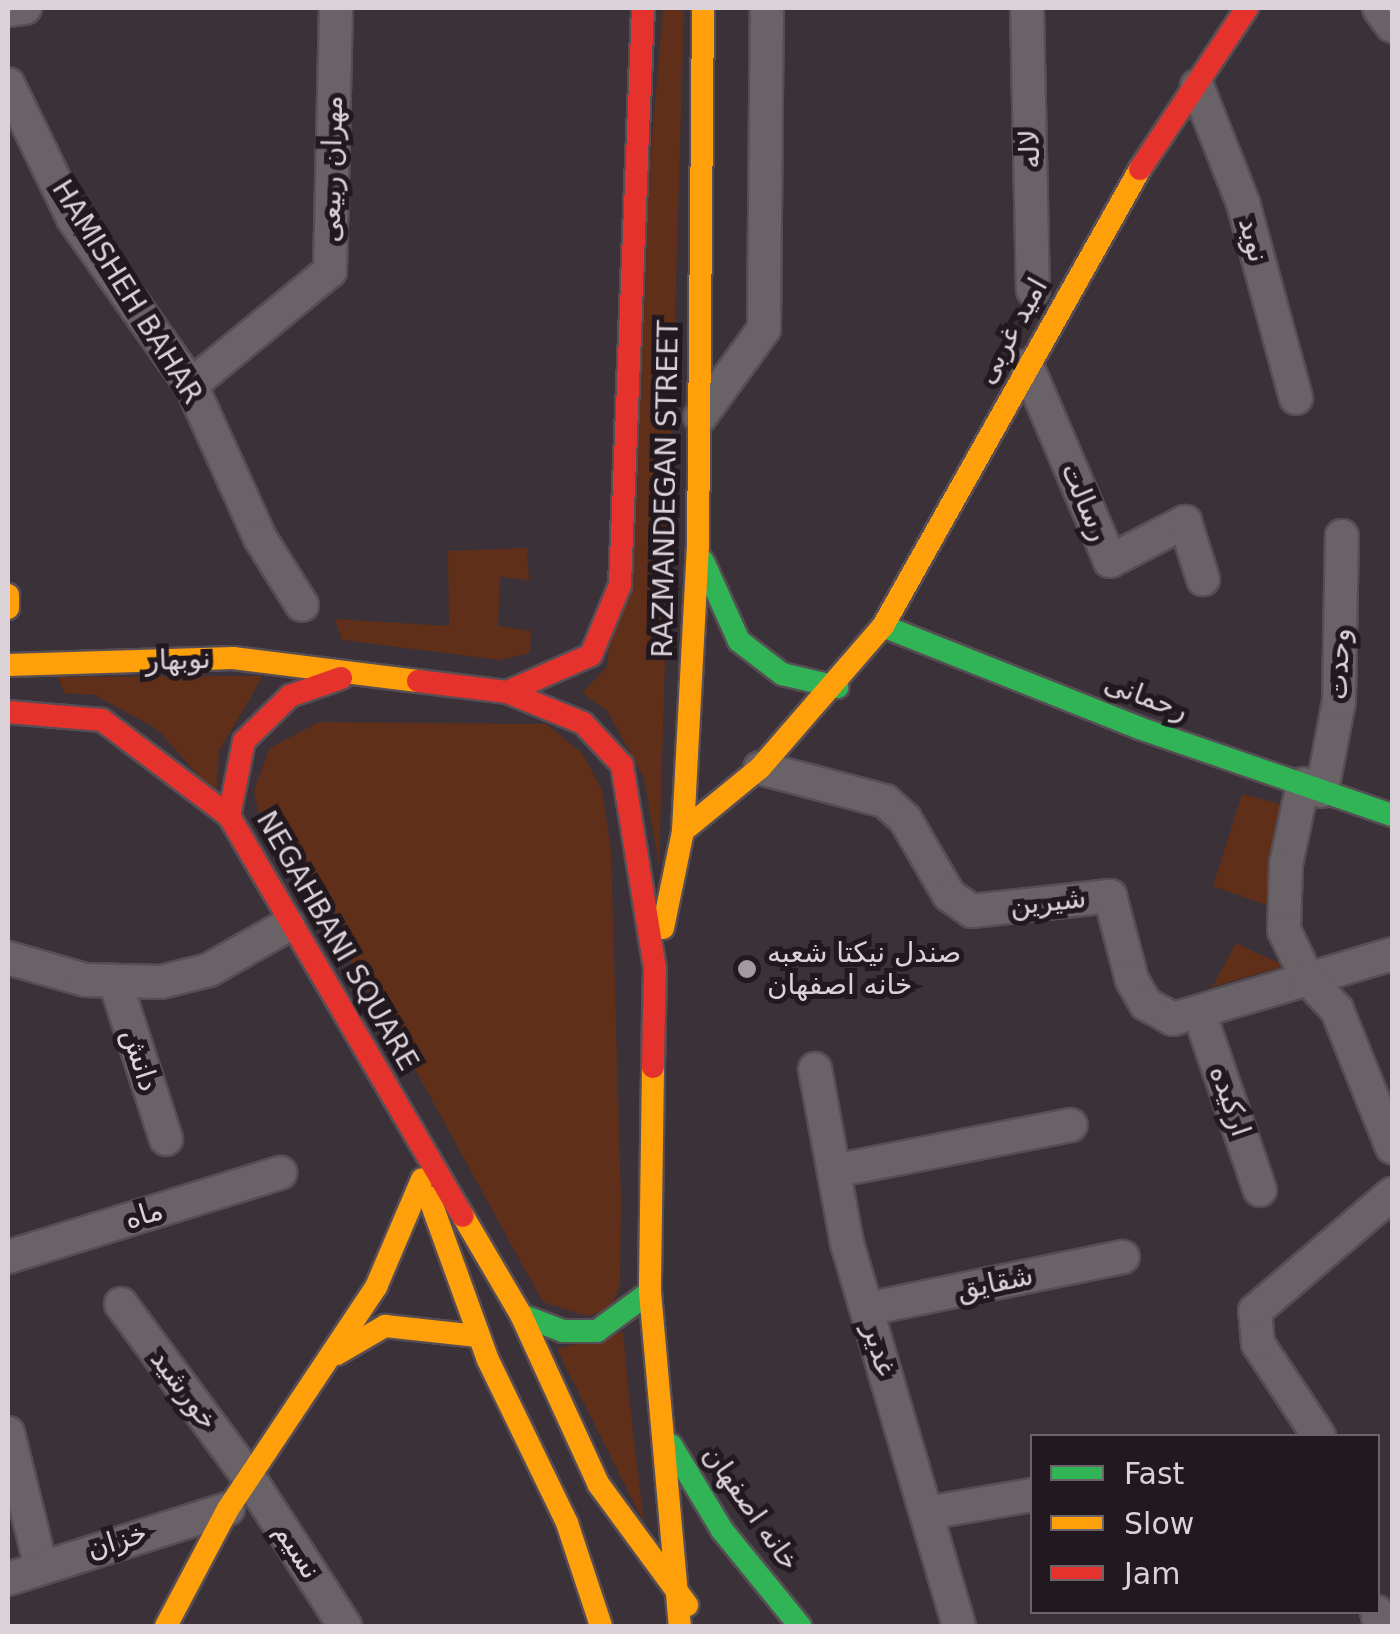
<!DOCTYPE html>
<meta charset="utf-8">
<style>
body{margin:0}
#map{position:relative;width:1400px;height:1634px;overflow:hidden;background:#3a3238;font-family:"DejaVu Sans",Vazirmatn,sans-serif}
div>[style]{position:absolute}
.green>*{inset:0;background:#602f19}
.roads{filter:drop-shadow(2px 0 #564e54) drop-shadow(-2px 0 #564e54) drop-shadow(0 2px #564e54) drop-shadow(0 -2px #564e54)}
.street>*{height:32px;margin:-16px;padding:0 16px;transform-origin:16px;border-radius:16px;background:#696267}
.fast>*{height:22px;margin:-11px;padding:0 11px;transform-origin:11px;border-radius:11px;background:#30b455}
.slow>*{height:22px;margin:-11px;padding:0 11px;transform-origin:11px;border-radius:11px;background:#ff9f0a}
.jam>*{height:22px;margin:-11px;padding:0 11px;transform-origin:11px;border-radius:11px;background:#e5322d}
.dots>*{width:28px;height:28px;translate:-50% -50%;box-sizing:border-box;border:5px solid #21191f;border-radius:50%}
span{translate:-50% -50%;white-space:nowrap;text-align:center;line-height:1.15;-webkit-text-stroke:10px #21191f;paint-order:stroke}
.street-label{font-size:28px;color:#dbd1d8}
.poi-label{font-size:28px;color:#dbd1d8}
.left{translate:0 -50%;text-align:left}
.frame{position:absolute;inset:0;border:10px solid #dbd1d8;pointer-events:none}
.legend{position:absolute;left:1030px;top:1434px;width:350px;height:180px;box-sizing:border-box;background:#21191f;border:2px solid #6b6369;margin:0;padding:12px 18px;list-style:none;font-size:30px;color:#dbd1d8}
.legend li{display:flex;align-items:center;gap:20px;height:50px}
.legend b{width:50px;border:2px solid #6b6369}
</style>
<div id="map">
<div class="green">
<i style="clip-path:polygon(663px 8px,684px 8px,659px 865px,644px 778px,607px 710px,582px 693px,607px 667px)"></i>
<i style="clip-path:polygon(527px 548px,529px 580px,500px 577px,498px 626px,531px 631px,530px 653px,501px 660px,342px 640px,335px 619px,449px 626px,448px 551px)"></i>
<i style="clip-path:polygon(263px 676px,219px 751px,216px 795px,157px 729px,95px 695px,64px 693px,58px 677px)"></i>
<i style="clip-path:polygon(319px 722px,546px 724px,582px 753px,602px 790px,611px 851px,621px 1198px,620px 1285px,611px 1309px,587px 1316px,543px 1302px,380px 1006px,262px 829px,254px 790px,270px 748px)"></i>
<i style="clip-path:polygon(1242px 794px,1284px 805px,1272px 907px,1213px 886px)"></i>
<i style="clip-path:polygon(1236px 943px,1285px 966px,1212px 987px)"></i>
<i style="clip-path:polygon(623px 1332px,629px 1398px,644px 1523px,557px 1349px)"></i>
</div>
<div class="roads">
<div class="street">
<i style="left:1027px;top:8px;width:282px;rotate:88.8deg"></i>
<i style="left:1379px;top:8px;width:22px;rotate:54deg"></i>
<i style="left:8px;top:10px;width:17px;rotate:-7deg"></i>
<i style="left:8px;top:84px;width:149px;rotate:64.1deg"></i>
<i style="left:73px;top:218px;width:204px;rotate:54.8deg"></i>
<i style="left:191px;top:385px;width:168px;rotate:65.7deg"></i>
<i style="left:260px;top:538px;width:79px;rotate:57.9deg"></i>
<i style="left:1197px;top:86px;width:126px;rotate:68.5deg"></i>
<i style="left:1243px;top:203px;width:202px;rotate:74.8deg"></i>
<i style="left:1027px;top:366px;width:212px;rotate:66.9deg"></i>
<i style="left:1110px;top:561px;width:85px;rotate:-27.5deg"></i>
<i style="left:1185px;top:522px;width:60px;rotate:72.5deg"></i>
<i style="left:191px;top:385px;width:180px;rotate:-39.4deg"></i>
<i style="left:330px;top:271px;width:263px;rotate:-88.7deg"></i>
<i style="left:700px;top:417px;width:109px;rotate:-54deg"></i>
<i style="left:764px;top:329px;width:321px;rotate:-89.5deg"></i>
<i style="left:760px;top:768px;width:129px;rotate:14.8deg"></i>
<i style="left:885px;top:801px;width:27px;rotate:42deg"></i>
<i style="left:905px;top:819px;width:88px;rotate:59.9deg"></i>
<i style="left:949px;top:895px;width:28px;rotate:35deg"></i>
<i style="left:972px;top:911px;width:139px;rotate:-6.2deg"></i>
<i style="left:1110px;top:896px;width:87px;rotate:75.3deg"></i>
<i style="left:1132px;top:980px;width:28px;rotate:60deg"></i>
<i style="left:1146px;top:1004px;width:31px;rotate:29deg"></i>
<i style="left:1173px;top:1019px;width:228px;rotate:-16.5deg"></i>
<i style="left:1303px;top:784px;width:82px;rotate:102deg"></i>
<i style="left:1286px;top:864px;width:66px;rotate:91.7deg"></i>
<i style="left:1284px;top:930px;width:53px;rotate:64.4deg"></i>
<i style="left:1307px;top:978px;width:44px;rotate:46.8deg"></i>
<i style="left:1337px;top:1010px;width:148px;rotate:68.1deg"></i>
<i style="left:1322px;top:791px;width:92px;rotate:-79.3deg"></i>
<i style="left:1339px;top:701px;width:165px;rotate:-89deg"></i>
<i style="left:8px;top:958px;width:80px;rotate:15.9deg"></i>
<i style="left:85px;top:980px;width:76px;rotate:1.5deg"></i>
<i style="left:161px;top:982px;width:49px;rotate:-14deg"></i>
<i style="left:209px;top:970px;width:91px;rotate:-29.7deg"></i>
<i style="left:115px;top:981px;width:166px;rotate:72.1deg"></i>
<i style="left:1199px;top:1012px;width:188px;rotate:71.1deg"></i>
<i style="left:815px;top:1069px;width:177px;rotate:79.6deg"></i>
<i style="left:847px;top:1243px;width:399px;rotate:73.7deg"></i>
<i style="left:834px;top:1171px;width:241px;rotate:-11deg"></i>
<i style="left:8px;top:1257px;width:285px;rotate:-17.2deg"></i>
<i style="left:121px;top:1304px;width:214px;rotate:53.6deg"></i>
<i style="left:248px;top:1476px;width:179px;rotate:57.1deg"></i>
<i style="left:867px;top:1309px;width:261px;rotate:-11.5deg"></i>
<i style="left:8px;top:1433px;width:138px;rotate:76.2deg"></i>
<i style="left:1319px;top:1436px;width:110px;rotate:-123.5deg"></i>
<i style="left:1258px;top:1344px;width:33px;rotate:-95deg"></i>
<i style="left:1255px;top:1311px;width:180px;rotate:-40.5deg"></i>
<i style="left:926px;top:1513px;width:108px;rotate:-9.6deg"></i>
<i style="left:8px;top:1579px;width:231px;rotate:-17.7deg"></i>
<i style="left:1377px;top:1612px;width:14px;rotate:78deg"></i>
</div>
<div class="fast">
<i style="left:703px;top:561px;width:88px;rotate:65.8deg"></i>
<i style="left:739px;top:641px;width:54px;rotate:37.5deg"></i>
<i style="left:782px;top:674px;width:57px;rotate:13.3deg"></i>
<i style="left:883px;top:626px;width:276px;rotate:21.7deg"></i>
<i style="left:1139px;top:728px;width:268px;rotate:19deg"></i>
<i style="left:521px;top:1315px;width:45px;rotate:20.9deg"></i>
<i style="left:563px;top:1331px;width:34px"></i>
<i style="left:597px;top:1331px;width:66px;rotate:-36.3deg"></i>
<i style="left:671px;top:1445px;width:99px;rotate:59deg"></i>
<i style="left:722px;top:1530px;width:124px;rotate:50.9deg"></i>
</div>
<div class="slow">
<i style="left:8px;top:595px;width:13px;rotate:90deg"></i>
<i style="left:8px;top:665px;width:225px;rotate:-1.8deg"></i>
<i style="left:233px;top:658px;width:186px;rotate:7.1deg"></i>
<i style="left:683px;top:831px;width:99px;rotate:-39.3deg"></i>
<i style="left:760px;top:768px;width:188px;rotate:-49.1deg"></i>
<i style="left:883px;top:626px;width:524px;rotate:-60.65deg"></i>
<i style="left:663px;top:928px;width:99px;rotate:-78.3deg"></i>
<i style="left:683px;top:831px;width:284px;rotate:-87deg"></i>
<i style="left:698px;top:547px;width:539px;rotate:-89.47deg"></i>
<i style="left:653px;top:1067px;width:225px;rotate:90.8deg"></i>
<i style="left:650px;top:1292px;width:335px;rotate:84.9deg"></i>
<i style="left:429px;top:1197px;width:173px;rotate:70.1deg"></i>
<i style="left:488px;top:1360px;width:181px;rotate:64.1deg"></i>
<i style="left:567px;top:1523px;width:108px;rotate:71.7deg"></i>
<i style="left:463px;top:1216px;width:115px;rotate:59.6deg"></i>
<i style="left:521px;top:1315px;width:187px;rotate:65.4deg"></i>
<i style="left:599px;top:1485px;width:149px;rotate:53.7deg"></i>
<i style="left:337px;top:1354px;width:56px;rotate:-30.3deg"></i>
<i style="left:385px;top:1326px;width:93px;rotate:6.2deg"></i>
<i style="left:166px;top:1626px;width:132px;rotate:-62.1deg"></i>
<i style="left:228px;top:1509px;width:267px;rotate:-56.3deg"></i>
<i style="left:376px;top:1287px;width:117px;rotate:-66.9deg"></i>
</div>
<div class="jam">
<i style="left:1140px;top:169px;width:193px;rotate:-56.4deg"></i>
<i style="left:341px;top:678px;width:54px;rotate:160.6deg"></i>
<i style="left:290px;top:696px;width:64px;rotate:135.6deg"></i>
<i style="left:244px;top:741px;width:76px;rotate:101.3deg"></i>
<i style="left:229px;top:816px;width:463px;rotate:59.7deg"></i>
<i style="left:418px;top:681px;width:90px;rotate:7deg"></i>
<i style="left:507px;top:692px;width:82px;rotate:22.2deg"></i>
<i style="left:583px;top:723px;width:57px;rotate:47.1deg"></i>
<i style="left:622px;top:765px;width:207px;rotate:80.8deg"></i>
<i style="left:655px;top:969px;width:98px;rotate:91.2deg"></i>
<i style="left:507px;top:692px;width:92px;rotate:-23.8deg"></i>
<i style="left:591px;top:655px;width:76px;rotate:-67.5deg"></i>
<i style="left:620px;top:585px;width:577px;rotate:-87.72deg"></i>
<i style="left:8px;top:712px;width:94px;rotate:4.9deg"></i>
<i style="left:102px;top:720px;width:159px;rotate:37.1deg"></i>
</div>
</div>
<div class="dots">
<i style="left:747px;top:969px;background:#a399a0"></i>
</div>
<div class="street-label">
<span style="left:1030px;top:149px;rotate:-91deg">لاله</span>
<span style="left:332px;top:169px;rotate:-89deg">مهران ربیعی</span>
<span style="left:1253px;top:240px;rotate:75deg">نوید</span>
<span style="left:127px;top:292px;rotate:58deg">HAMISHEH BAHAR</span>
<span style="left:1012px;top:331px;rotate:-61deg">امید غربی</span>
<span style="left:666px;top:489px;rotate:-89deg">RAZMANDEGAN STREET</span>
<span style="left:1085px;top:502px;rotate:67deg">رسالت</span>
<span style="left:178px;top:660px;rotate:-2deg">نوبهار</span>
<span style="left:1339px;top:664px;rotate:-88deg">وحدت</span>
<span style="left:1146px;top:697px;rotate:20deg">رحمانی</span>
<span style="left:1048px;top:902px;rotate:-6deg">شیرین</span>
<span style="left:337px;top:941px;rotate:60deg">NEGAHBANI SQUARE</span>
<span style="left:140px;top:1060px;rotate:72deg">دانش</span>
<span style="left:1230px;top:1101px;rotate:71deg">ارکیده</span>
<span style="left:144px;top:1215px;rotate:-17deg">ماه</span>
<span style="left:995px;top:1283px;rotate:-12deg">شقایق</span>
<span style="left:879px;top:1350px;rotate:74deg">غدیر</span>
<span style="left:184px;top:1390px;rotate:53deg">خورشید</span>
<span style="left:751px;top:1508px;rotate:55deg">خانه اصفهان</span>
<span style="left:117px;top:1541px;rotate:-17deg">خزان</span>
<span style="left:297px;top:1551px;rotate:57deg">نسیم</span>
</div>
<div class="poi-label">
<span class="left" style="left:767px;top:969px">صندل نیکتا شعبه<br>خانه اصفهان</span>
</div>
<div class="frame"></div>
<ul class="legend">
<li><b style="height:12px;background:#30b455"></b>Fast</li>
<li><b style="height:12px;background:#ff9f0a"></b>Slow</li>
<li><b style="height:12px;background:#e5322d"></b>Jam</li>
</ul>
</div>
